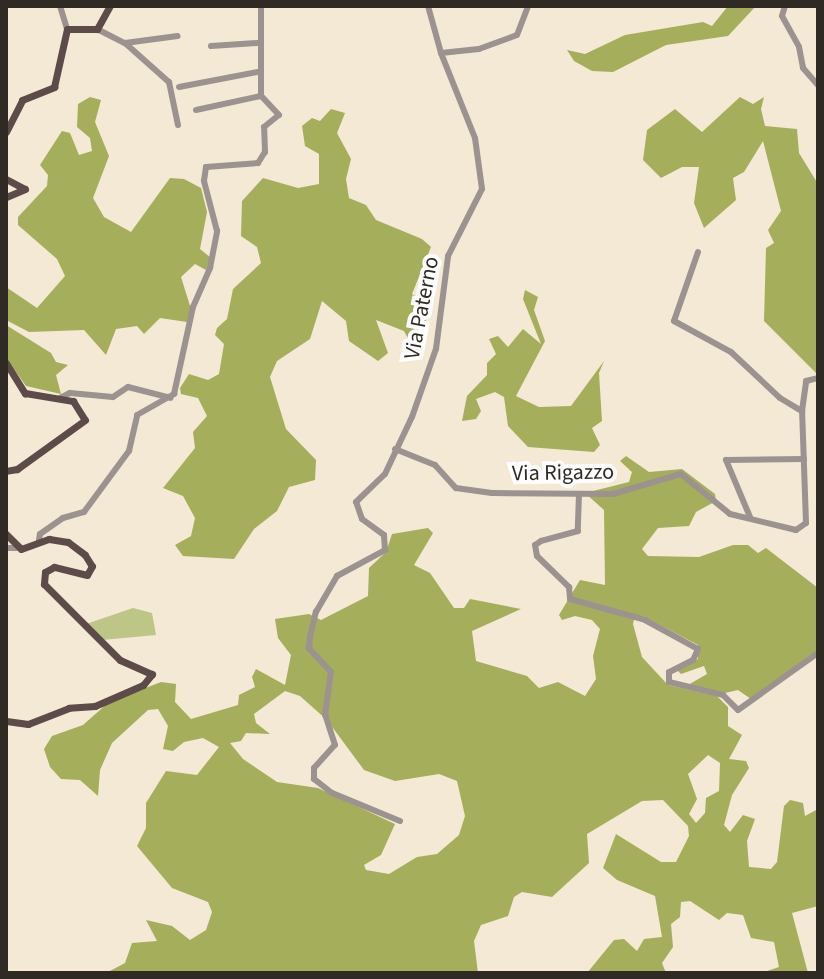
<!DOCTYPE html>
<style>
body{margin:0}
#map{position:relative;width:824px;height:979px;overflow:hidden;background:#f3e9d5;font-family:"Source Sans 3",sans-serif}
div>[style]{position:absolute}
.green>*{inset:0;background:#bdc686}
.forest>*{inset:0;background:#a5ae5b}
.minor>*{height:6px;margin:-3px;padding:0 3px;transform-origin:3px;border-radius:3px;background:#9c9290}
.major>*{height:7px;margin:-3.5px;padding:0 3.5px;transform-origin:3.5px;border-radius:3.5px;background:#5c4b48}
span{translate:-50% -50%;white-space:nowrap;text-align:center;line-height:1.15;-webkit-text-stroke:8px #fff;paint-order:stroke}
.street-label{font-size:22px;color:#2f2b24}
.frame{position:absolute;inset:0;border:8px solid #2f2b24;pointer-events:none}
</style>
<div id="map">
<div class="green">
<i style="clip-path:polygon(133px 608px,152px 613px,156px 635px,102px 640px,86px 624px)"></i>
</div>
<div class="forest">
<i style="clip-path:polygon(728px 6px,756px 6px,728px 36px,666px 45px,613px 72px,592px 71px,574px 61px,567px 50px,585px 54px,625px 35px,703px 22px,712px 26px)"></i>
<i style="clip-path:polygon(90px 97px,101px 100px,95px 122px,109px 156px,93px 198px,104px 217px,131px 232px,170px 178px,184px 179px,201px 188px,207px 212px,200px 249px,211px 258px,206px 270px,195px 264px,181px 277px,191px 309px,187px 322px,160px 318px,144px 334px,137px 326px,116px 329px,106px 355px,84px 330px,29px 332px,6px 320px,6px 287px,37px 308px,65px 276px,57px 259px,18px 225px,18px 217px,47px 186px,48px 175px,40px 165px,62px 131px,70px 133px,79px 155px,92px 151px,90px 138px,77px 127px,78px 104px)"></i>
<i style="clip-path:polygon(740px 97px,753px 104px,764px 97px,761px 109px,765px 126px,797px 129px,799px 153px,818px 184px,818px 375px,764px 321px,766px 248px,774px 243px,768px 230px,781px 211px,763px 141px,744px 172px,733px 178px,736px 200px,704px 228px,694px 203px,699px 167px,682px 167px,661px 178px,643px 160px,647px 130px,675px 109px,702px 132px)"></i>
<i style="clip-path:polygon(331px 109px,345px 113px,337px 133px,351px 159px,346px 179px,349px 198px,366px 205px,376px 220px,422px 239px,431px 247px,412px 294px,427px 304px,430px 315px,410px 342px,404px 331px,376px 320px,388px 353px,378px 361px,349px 341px,346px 321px,322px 301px,310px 339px,277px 361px,270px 377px,286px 429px,316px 460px,315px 480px,289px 487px,277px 511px,254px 529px,234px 559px,183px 556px,175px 545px,191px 536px,195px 518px,183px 496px,163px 488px,195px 448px,193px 432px,207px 416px,198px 398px,181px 394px,180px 388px,189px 374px,208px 380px,219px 374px,224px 344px,215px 335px,217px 328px,227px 319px,233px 289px,261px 263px,257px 247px,241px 236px,242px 201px,263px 178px,298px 188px,319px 184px,319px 154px,305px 146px,302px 126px,312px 118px,320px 121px)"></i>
<i style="clip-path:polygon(525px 290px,538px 297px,534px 310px,545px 341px,516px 396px,539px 407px,571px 406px,604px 361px,599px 373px,602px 421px,592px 428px,600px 445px,594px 452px,528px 447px,508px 426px,504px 397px,495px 392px,476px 399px,481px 411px,476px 419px,462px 421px,467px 396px,487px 375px,487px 363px,496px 354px,489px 339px,498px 336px,508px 347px,523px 329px,541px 344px,523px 299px)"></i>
<i style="clip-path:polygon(6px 325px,51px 353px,56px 362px,68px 365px,56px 375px,61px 394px,26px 386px,6px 358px)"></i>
<i style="clip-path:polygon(evenodd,626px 456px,649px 472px,682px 469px,715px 494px,716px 501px,696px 512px,689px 526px,658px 528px,642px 549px,648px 556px,699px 557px,733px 545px,748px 545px,758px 553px,766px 548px,818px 588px,818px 650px,751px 699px,738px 690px,725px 693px,688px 685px,707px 674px,704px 666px,681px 674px,677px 670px,698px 659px,698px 645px,645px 617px,635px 615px,633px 624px,642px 657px,668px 685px,717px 696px,728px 707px,728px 726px,742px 735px,729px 759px,746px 761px,749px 768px,732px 795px,724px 825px,730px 832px,743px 815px,755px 819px,747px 841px,749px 867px,771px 869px,777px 862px,784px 806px,790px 800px,803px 803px,805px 816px,818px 809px,818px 906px,792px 913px,808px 973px,761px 973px,779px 967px,774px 942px,751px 938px,743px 915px,727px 913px,719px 920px,690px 901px,681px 902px,680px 917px,671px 924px,673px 947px,662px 963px,666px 973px,587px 973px,614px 940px,624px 939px,637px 951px,644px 939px,662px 937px,655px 896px,617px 880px,603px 868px,616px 834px,661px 862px,676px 862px,689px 836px,688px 826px,663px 800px,642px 801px,587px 834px,589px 863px,552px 897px,522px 892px,514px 897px,508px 916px,481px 925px,474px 941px,478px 973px,106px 973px,125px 963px,132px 943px,157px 941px,146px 920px,172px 926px,190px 940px,206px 930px,212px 912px,208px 902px,172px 888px,137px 846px,146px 828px,146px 803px,166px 771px,197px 775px,219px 747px,203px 738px,184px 742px,173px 751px,163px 749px,168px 726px,158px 709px,148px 710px,112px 743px,100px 770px,98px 796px,80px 780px,61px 779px,50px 767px,44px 749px,52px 736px,83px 725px,109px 702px,161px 682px,176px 684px,175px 702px,191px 719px,238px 705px,239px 695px,255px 687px,252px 677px,256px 669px,285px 685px,291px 655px,278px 638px,275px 619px,309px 614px,321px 620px,368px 596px,369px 568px,386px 552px,392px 534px,428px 528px,433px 533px,414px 565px,430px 573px,454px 608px,464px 608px,470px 599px,521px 609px,472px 631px,476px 661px,527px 676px,539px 688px,558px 682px,585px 696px,596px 679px,593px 656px,600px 629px,592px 620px,575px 616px,562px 620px,559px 615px,580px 580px,605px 585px,604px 510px,585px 493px,629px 482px,632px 472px,620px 461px,626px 456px,285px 691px,300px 696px,327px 720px,364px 770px,395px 781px,439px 774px,457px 781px,465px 816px,459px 835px,437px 854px,417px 857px,389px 874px,366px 870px,364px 865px,381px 855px,395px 824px,318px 788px,277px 782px,243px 759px,230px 743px,241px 741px,246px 733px,270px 734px,256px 723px,254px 714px,285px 691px,626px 456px,708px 755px,720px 763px,719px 791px,706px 798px,705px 813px,696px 823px,689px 814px,697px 799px,688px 774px,708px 755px)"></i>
</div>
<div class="minor">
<i style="left:60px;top:6px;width:24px;rotate:73deg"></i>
<i style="left:428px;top:6px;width:49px;rotate:74.5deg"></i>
<i style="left:785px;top:6px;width:10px;rotate:107deg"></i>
<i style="left:782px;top:16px;width:35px;rotate:61deg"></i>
<i style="left:799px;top:47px;width:21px;rotate:79deg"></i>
<i style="left:803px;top:68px;width:23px;rotate:49deg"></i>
<i style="left:97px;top:29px;width:31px;rotate:27deg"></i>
<i style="left:125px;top:43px;width:53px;rotate:-7.5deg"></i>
<i style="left:125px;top:43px;width:59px;rotate:41.6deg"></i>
<i style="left:169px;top:82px;width:44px;rotate:78.2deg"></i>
<i style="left:211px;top:46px;width:47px;rotate:-3.7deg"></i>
<i style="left:179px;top:87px;width:80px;rotate:-10.8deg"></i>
<i style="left:196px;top:110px;width:66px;rotate:-12.2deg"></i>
<i style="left:698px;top:252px;width:73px;rotate:109.2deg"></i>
<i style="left:674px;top:321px;width:65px;rotate:28.5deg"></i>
<i style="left:731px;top:352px;width:67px;rotate:43.2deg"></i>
<i style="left:780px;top:398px;width:26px;rotate:31deg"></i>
<i style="left:60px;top:398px;width:11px;rotate:-27deg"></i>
<i style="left:70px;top:393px;width:43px;rotate:5.3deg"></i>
<i style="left:113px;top:397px;width:18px;rotate:-34deg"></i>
<i style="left:128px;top:387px;width:44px;rotate:14.3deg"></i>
<i style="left:395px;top:449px;width:43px;rotate:21.8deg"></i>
<i style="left:435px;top:465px;width:31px;rotate:48deg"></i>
<i style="left:456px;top:488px;width:36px;rotate:8deg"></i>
<i style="left:492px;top:493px;width:121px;rotate:0.5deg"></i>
<i style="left:613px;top:494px;width:71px;rotate:-16.4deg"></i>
<i style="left:681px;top:474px;width:63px;rotate:39.2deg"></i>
<i style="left:730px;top:514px;width:68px;rotate:13.6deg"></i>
<i style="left:796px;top:530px;width:12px;rotate:-35deg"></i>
<i style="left:806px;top:523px;width:112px;rotate:-92deg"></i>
<i style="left:802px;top:411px;width:30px;rotate:-82deg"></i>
<i style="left:806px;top:381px;width:12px;rotate:-14deg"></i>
<i style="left:579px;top:494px;width:37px;rotate:92deg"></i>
<i style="left:578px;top:531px;width:38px;rotate:165deg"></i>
<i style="left:541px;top:541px;width:7px;rotate:146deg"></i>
<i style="left:535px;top:545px;width:11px;rotate:80deg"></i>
<i style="left:537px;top:556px;width:45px;rotate:44.1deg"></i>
<i style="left:569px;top:587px;width:12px;rotate:85deg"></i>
<i style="left:570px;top:599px;width:78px;rotate:15.6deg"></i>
<i style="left:645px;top:620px;width:60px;rotate:28.7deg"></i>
<i style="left:698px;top:649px;width:12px;rotate:114deg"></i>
<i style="left:693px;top:660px;width:27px;rotate:153deg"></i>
<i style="left:669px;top:672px;width:10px;rotate:90deg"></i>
<i style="left:669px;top:682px;width:56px;rotate:13.5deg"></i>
<i style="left:723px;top:695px;width:21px;rotate:45deg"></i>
<i style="left:738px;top:710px;width:98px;rotate:-35.5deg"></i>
<i style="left:750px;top:517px;width:62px;rotate:-112.8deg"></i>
<i style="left:726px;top:460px;width:78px;rotate:-0.7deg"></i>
<i style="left:39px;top:540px;width:6px;rotate:-81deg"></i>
<i style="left:40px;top:534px;width:28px;rotate:-35deg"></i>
<i style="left:63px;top:518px;width:22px;rotate:-16deg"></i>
<i style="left:84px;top:512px;width:76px;rotate:-53.6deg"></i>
<i style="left:129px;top:451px;width:37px;rotate:-77deg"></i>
<i style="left:137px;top:415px;width:43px;rotate:-29.6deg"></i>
<i style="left:174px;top:394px;width:89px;rotate:-77.7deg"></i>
<i style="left:193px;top:307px;width:43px;rotate:-66.4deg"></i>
<i style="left:210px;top:268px;width:38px;rotate:-79deg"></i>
<i style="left:217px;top:231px;width:52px;rotate:-104.6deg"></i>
<i style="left:204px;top:181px;width:14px;rotate:-82deg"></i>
<i style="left:206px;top:167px;width:52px;rotate:-4.4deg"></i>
<i style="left:258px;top:163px;width:13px;rotate:-58deg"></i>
<i style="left:265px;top:152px;width:25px;rotate:-92deg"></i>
<i style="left:264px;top:127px;width:19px;rotate:-39deg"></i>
<i style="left:279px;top:115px;width:26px;rotate:-133deg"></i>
<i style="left:261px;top:96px;width:90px;rotate:-90deg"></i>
<i style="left:6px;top:548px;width:12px"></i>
<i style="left:400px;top:821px;width:74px;rotate:-157.6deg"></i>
<i style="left:332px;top:793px;width:23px;rotate:-142deg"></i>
<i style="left:314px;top:779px;width:11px;rotate:-90deg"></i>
<i style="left:314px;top:768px;width:31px;rotate:-48deg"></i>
<i style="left:335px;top:745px;width:32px;rotate:-108deg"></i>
<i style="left:325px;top:715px;width:43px;rotate:-82.1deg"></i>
<i style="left:331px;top:672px;width:33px;rotate:-133deg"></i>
<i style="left:309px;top:648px;width:11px;rotate:-85deg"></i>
<i style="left:310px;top:637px;width:26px;rotate:-77deg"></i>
<i style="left:316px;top:612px;width:42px;rotate:-59.7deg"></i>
<i style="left:337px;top:576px;width:55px;rotate:-28.4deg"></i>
<i style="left:385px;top:550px;width:15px;rotate:-94deg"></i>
<i style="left:384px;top:535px;width:27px;rotate:-144deg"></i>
<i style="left:362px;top:519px;width:18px;rotate:-109deg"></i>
<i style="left:356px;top:502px;width:40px;rotate:-44deg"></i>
<i style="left:385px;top:474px;width:63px;rotate:-64.7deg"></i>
<i style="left:412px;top:417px;width:72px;rotate:-70.6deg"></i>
<i style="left:436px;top:349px;width:94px;rotate:-82.6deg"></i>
<i style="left:448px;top:256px;width:75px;rotate:-63.1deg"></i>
<i style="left:482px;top:189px;width:51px;rotate:-97.8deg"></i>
<i style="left:475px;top:138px;width:92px;rotate:-111.8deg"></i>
<i style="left:441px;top:53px;width:38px;rotate:-6deg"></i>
<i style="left:479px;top:49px;width:40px;rotate:-20.2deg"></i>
<i style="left:517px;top:35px;width:31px;rotate:-69deg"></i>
</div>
<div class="major">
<i style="left:6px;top:132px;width:36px;rotate:-63deg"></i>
<i style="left:22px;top:100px;width:35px;rotate:-22deg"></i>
<i style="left:54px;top:87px;width:59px;rotate:-77.4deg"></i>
<i style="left:67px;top:29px;width:30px"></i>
<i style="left:97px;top:29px;width:26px;rotate:-61deg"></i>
<i style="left:6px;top:179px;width:21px;rotate:28deg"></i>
<i style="left:25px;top:189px;width:21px;rotate:157deg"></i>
<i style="left:6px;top:363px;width:36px;rotate:58deg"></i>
<i style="left:25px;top:393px;width:49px;rotate:9.5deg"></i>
<i style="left:73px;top:401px;width:22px;rotate:58deg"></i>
<i style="left:85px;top:420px;width:84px;rotate:144.2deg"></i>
<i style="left:17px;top:469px;width:11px;rotate:170deg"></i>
<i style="left:6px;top:534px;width:21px;rotate:45deg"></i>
<i style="left:21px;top:549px;width:30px;rotate:-20deg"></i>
<i style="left:49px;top:539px;width:19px;rotate:9deg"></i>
<i style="left:68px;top:542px;width:21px;rotate:37deg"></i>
<i style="left:85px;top:555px;width:13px;rotate:58deg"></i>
<i style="left:92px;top:566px;width:10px;rotate:119deg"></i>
<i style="left:87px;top:575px;width:34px;rotate:-166deg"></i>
<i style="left:54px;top:567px;width:10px;rotate:151deg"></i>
<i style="left:45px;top:572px;width:12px;rotate:95deg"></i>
<i style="left:44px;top:584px;width:107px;rotate:45deg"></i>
<i style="left:120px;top:660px;width:35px;rotate:24deg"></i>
<i style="left:152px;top:674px;width:14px;rotate:129deg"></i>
<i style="left:143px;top:685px;width:52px;rotate:156.4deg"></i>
<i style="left:95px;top:706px;width:26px;rotate:176deg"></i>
<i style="left:69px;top:708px;width:44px;rotate:158.7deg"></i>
<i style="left:28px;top:724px;width:22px;rotate:-172deg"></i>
</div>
<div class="street-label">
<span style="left:422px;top:308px;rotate:-79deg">Via Paterno</span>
<span style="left:563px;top:473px;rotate:-1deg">Via Rigazzo</span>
</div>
<div class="frame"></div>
</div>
